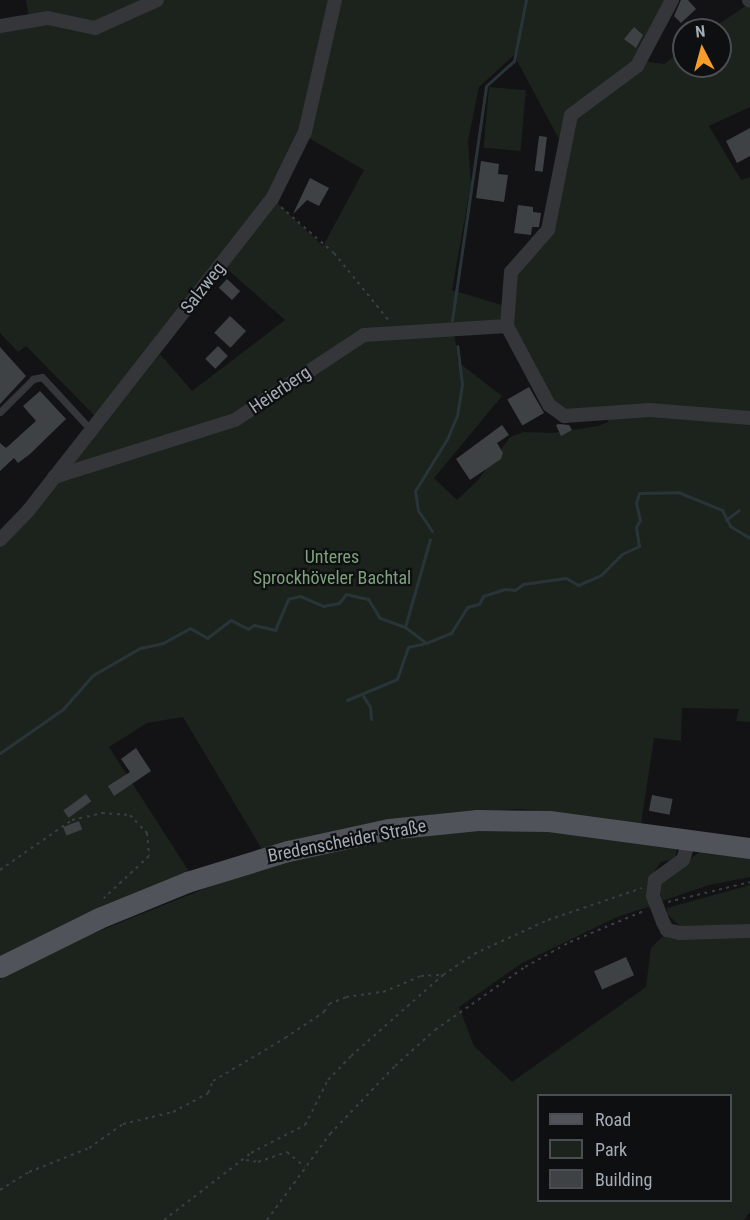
<!DOCTYPE html>
<html>
<head>
<meta charset="utf-8">
<style>
  body { margin:0 }
  #map { position:relative; width:750px; height:1220px; overflow:hidden; background:#131315; font-family:"Roboto Condensed",sans-serif }
  div>[style] { position:absolute }
  .green>* { inset:0; background:#1b231c; transform-origin:0 0 }
  .stream>* { height:3px; margin:-1.5px; padding:0 1.5px; transform-origin:1.5px; border-radius:1.5px; background:#293439 }
  .building>* { inset:0; background:#3f4245; transform-origin:0 0 }
  .path>* { height:2px; margin-top:-1px; transform-origin:0; background:repeating-linear-gradient(90deg,#3a3d41 0 3px,transparent 0 7.5px) }
  .lane>* { height:7px; margin:-3.5px; padding:0 3.5px; transform-origin:3.5px; border-radius:3.5px; background:#34363a }
  .street>* { height:14px; margin:-7px; padding:0 7px; transform-origin:7px; border-radius:7px; background:#34363a }
  .primary>* { height:21px; margin:-10.5px; padding:0 10.5px; transform-origin:10.5px; border-radius:10.5px; background:#505359 }
  .street-bridge>* { height:14px; margin:-7px; padding:0 7px; transform-origin:7px; border-radius:7px; background:#34363a }
  span { translate:-50% -50%; white-space:nowrap; text-align:center; line-height:1.15; -webkit-text-stroke:4.5px #0e0f10; paint-order:stroke }
  .street-label { font-size:18px; color:#a4acb6 }
  .park-label { font-size:18px; color:#7da27b }
  .legend { position:absolute; left:537px; top:1094px; width:195px; height:108px; box-sizing:border-box; background:#0e0f10; border:2px solid #4a4e52; margin:0; padding:8px 10px; list-style:none; font-size:18px; color:#a4acb6 }
  .legend li { display:flex; align-items:center; gap:12px; height:30px }
  .legend b { width:30px; border:2px solid #4a4e52 }
  .north { position:absolute; left:672px; top:18px; width:60px; height:60px; box-sizing:border-box; background:#0e0f10; border:2px solid #4a4e52; border-radius:50%; rotate:354deg; font-size:16px; font-weight:700; line-height:24px; text-align:center; color:#a4acb6 }
  .north::after { content:''; display:block; margin:auto; width:21px; height:27px; background:#f79b29; clip-path:polygon(50% 0,100% 100%,50% 72%,0 100%) }
</style>
</head>
<body>
<div id="map">
  <div class="green">
    <i style="clip-path:polygon(26px 0,155px 0,94px 27px,29px 19px)"></i>
    <i style="clip-path:polygon(163px 0,332px 0,292px 155px,270px 197px,96px 417px,26px 346px,18px 352px,0 333px,0 28px,48px 20px,91px 31px)"></i>
    <i style="clip-path:polygon(339px 0,671px 0,634px 70px,599px 91px,560px 141px,514px 55px,479px 87px,468px 141px,471px 184px,452px 290px,505px 306px,499px 325px,384px 331px,233px 420px,67px 471px,160px 354px,192px 391px,285px 320px,226px 268px,277px 203px,323px 246px,364px 170px,309px 138px)"></i>
    <i style="clip-path:polygon(750px 3px,750px 107px,709px 126px,741px 180px,750px 177px,750px 417px,570px 411px,561px 408px,550px 398px,508px 324px,513px 267px,544px 246px,555px 217px,571px 117px,643px 61px,664px 64px,684px 49px,684px 66px,720px 66px,720px 30px,710px 30px)"></i>
    <i style="left:489px;top:87px;width:37px;height:61px;rotate:5deg"></i>
    <i style="clip-path:polygon(454px 331px,458px 362px,502px 396px,434px 478px,457px 500px,478px 480px,510px 437px,524px 432px,553px 433px,598px 426px,608px 422px,608px 413px,750px 422px,750px 722px,736px 721px,739px 709px,682px 708px,681px 741px,654px 738px,641px 824px,521px 809px,456px 812px,403px 818px,263px 851px,183px 717px,147px 723px,109px 747px,190px 873px,84px 915px,0 957px,0 543px,63px 478px,199px 435px,364px 336px)"></i>
    <i style="clip-path:polygon(evenodd,470px 827px,532px 829px,677px 848px,675px 859px,661px 862px,652px 875px,654px 905px,617px 917px,522px 963px,459px 1007px,474px 1046px,512px 1082px,646px 987px,651px 948px,664px 935px,750px 934px,750px 1212px,744px 1220px,0 1220px,0 979px,84px 937px,256px 868px,343px 846px,470px 827px,538px 1096px,730px 1096px,730px 1200px,538px 1200px,538px 1096px)"></i>
    <i style="clip-path:polygon(701px 851px,750px 856px,750px 877px,709px 885px,662px 901px,659px 883px)"></i>
    <i style="clip-path:polygon(750px 885px,750px 927px,680px 926px,667px 914px,667px 908px)"></i>
  </div>
  <div class="stream">
    <i style="left:452px;top:320px;width:236px;rotate:-81.7deg"></i>
    <i style="left:486px;top:86px;width:38px;rotate:-42deg"></i>
    <i style="left:514px;top:61px;width:62px;rotate:-78.9deg"></i>
    <i style="left:726px;top:520px;width:16px;rotate:-38deg"></i>
    <i style="left:432px;top:531px;width:25px;rotate:-124deg"></i>
    <i style="left:418px;top:510px;width:19px;rotate:-99deg"></i>
    <i style="left:415px;top:491px;width:61px;rotate:-58.4deg"></i>
    <i style="left:447px;top:439px;width:25px;rotate:-67deg"></i>
    <i style="left:457px;top:416px;width:32px;rotate:-81deg"></i>
    <i style="left:462px;top:384px;width:38px;rotate:-97deg"></i>
    <i style="left:405px;top:627px;width:91px;rotate:-74.1deg"></i>
    <i style="left:362px;top:694px;width:15px;rotate:58deg"></i>
    <i style="left:370px;top:707px;width:12px;rotate:85deg"></i>
    <i style="left:347px;top:700px;width:54px;rotate:-22.8deg"></i>
    <i style="left:397px;top:679px;width:34px;rotate:-71deg"></i>
    <i style="left:408px;top:647px;width:17px;rotate:-13deg"></i>
    <i style="left:0;top:753px;width:77px;rotate:-34.9deg"></i>
    <i style="left:63px;top:709px;width:45px;rotate:-48.6deg"></i>
    <i style="left:93px;top:675px;width:54px;rotate:-29.9deg"></i>
    <i style="left:140px;top:648px;width:24px;rotate:-12deg"></i>
    <i style="left:163px;top:643px;width:31px;rotate:-29deg"></i>
    <i style="left:190px;top:628px;width:20px;rotate:30deg"></i>
    <i style="left:207px;top:638px;width:30px;rotate:-37deg"></i>
    <i style="left:231px;top:620px;width:19px;rotate:28deg"></i>
    <i style="left:248px;top:629px;width:7px;rotate:-34deg"></i>
    <i style="left:254px;top:625px;width:22px;rotate:13deg"></i>
    <i style="left:275px;top:630px;width:34px;rotate:-67deg"></i>
    <i style="left:288px;top:599px;width:12px;rotate:-14deg"></i>
    <i style="left:300px;top:596px;width:25px;rotate:23deg"></i>
    <i style="left:323px;top:606px;width:16px;rotate:-11deg"></i>
    <i style="left:339px;top:603px;width:11px;rotate:-52deg"></i>
    <i style="left:346px;top:594px;width:23px;rotate:13deg"></i>
    <i style="left:368px;top:599px;width:22px;rotate:58deg"></i>
    <i style="left:380px;top:618px;width:27px;rotate:20deg"></i>
    <i style="left:405px;top:627px;width:26px;rotate:37deg"></i>
    <i style="left:426px;top:643px;width:27px;rotate:-22deg"></i>
    <i style="left:451px;top:633px;width:31px;rotate:-58deg"></i>
    <i style="left:467px;top:607px;width:12px;rotate:-14deg"></i>
    <i style="left:479px;top:604px;width:9px;rotate:-63deg"></i>
    <i style="left:483px;top:596px;width:22px;rotate:-18deg"></i>
    <i style="left:504px;top:589px;width:11px;rotate:5deg"></i>
    <i style="left:515px;top:590px;width:10px;rotate:-37deg"></i>
    <i style="left:523px;top:584px;width:43px;rotate:-7.9deg"></i>
    <i style="left:566px;top:578px;width:14px;rotate:30deg"></i>
    <i style="left:578px;top:585px;width:25px;rotate:-23deg"></i>
    <i style="left:601px;top:575px;width:30px;rotate:-45deg"></i>
    <i style="left:622px;top:554px;width:19px;rotate:-25deg"></i>
    <i style="left:639px;top:546px;width:19px;rotate:-99deg"></i>
    <i style="left:636px;top:527px;width:8px;rotate:-60deg"></i>
    <i style="left:640px;top:520px;width:17px;rotate:-103deg"></i>
    <i style="left:636px;top:503px;width:10px;rotate:-73deg"></i>
    <i style="left:639px;top:493px;width:39px;rotate:-1deg"></i>
    <i style="left:678px;top:492px;width:48px;rotate:22.2deg"></i>
    <i style="left:722px;top:510px;width:18px;rotate:63deg"></i>
    <i style="left:730px;top:526px;width:23px;rotate:31deg"></i>
  </div>
  <div class="building">
    <i style="clip-path:polygon(681px 0,688px 0,696px 9px,681px 23px,674px 16px)"></i>
    <i style="clip-path:polygon(634px 27px,643px 35px,636px 48px,624px 39px)"></i>
    <i style="clip-path:polygon(750px 128px,750px 156px,737px 163px,726px 141px)"></i>
    <i style="left:539px;top:136px;width:8px;height:35px;rotate:7deg"></i>
    <i style="clip-path:polygon(481px 161px,499px 164px,498px 174px,508px 175px,504px 202px,476px 198px)"></i>
    <i style="clip-path:polygon(310px 178px,329px 188px,319px 206px,307px 200px,293px 214px)"></i>
    <i style="clip-path:polygon(518px 205px,533px 207px,533px 212px,541px 213px,539px 227px,532px 227px,531px 235px,514px 233px)"></i>
    <i style="left:227px;top:279px;width:18px;height:12px;rotate:43deg"></i>
    <i style="left:230px;top:316px;width:22px;height:23px;rotate:43deg"></i>
    <i style="left:218px;top:346px;width:14px;height:18px;rotate:45deg"></i>
    <i style="clip-path:polygon(0 347px,26px 376px,0 404px)"></i>
    <i style="left:529px;top:387px;width:30px;height:25px;rotate:60deg"></i>
    <i style="clip-path:polygon(40px 391px,66px 419px,30px 454px,18px 463px,14px 458px,0 471px,0 443px,6px 448px,36px 421px,23px 406px)"></i>
    <i style="clip-path:polygon(559px 424px,569px 425px,572px 430px,561px 436px,556px 425px)"></i>
    <i style="clip-path:polygon(502px 425px,509px 435px,497px 443px,503px 453px,501px 459px,470px 480px,456px 459px)"></i>
    <i style="clip-path:polygon(136px 748px,151px 771px,114px 796px,108px 786px,130px 772px,121px 759px)"></i>
    <i style="left:86px;top:794px;width:9px;height:28px;rotate:54deg"></i>
    <i style="left:652px;top:795px;width:21px;height:16px;rotate:11deg"></i>
    <i style="left:79px;top:821px;width:9px;height:17px;rotate:69deg"></i>
    <i style="left:626px;top:957px;width:20px;height:35px;rotate:66deg"></i>
  </div>
  <div class="path">
    <i style="left:281px;top:207px;width:70px;rotate:41deg"></i>
    <i style="left:334px;top:253px;width:89px;rotate:50.9deg"></i>
    <i style="left:0;top:870px;width:88px;rotate:-34.8deg"></i>
    <i style="left:72px;top:820px;width:31px;rotate:-13deg"></i>
    <i style="left:102px;top:813px;width:28px;rotate:4deg"></i>
    <i style="left:130px;top:815px;width:25px;rotate:47deg"></i>
    <i style="left:147px;top:833px;width:23px;rotate:85deg"></i>
    <i style="left:149px;top:856px;width:62px;rotate:137deg"></i>
    <i style="left:668px;top:902px;width:84px;rotate:-13.7deg"></i>
    <i style="left:246px;top:1160px;width:12px;rotate:9deg"></i>
    <i style="left:258px;top:1162px;width:31px;rotate:-19deg"></i>
    <i style="left:287px;top:1152px;width:23px;rotate:40deg"></i>
    <i style="left:0;top:1190px;width:34px;rotate:-32deg"></i>
    <i style="left:29px;top:1172px;width:65px;rotate:-21.8deg"></i>
    <i style="left:89px;top:1148px;width:42px;rotate:-35.2deg"></i>
    <i style="left:123px;top:1124px;width:51px;rotate:-13.5deg"></i>
    <i style="left:173px;top:1112px;width:40px;rotate:-28deg"></i>
    <i style="left:208px;top:1093px;width:13px;rotate:-67deg"></i>
    <i style="left:213px;top:1081px;width:84px;rotate:-30.8deg"></i>
    <i style="left:285px;top:1038px;width:47px;rotate:-33.7deg"></i>
    <i style="left:324px;top:1012px;width:9px;rotate:-58deg"></i>
    <i style="left:329px;top:1004px;width:18px;rotate:-22deg"></i>
    <i style="left:346px;top:997px;width:37px;rotate:-8deg"></i>
    <i style="left:383px;top:992px;width:41px;rotate:-22.8deg"></i>
    <i style="left:421px;top:976px;width:22px;rotate:-3deg"></i>
    <i style="left:164px;top:1220px;width:110px;rotate:-37.6deg"></i>
    <i style="left:251px;top:1153px;width:61px;rotate:-27.4deg"></i>
    <i style="left:305px;top:1125px;width:51px;rotate:-62.9deg"></i>
    <i style="left:328px;top:1080px;width:33px;rotate:-46deg"></i>
    <i style="left:351px;top:1056px;width:123px;rotate:-41.4deg"></i>
    <i style="left:443px;top:975px;width:37px;rotate:-34deg"></i>
    <i style="left:474px;top:954px;width:81px;rotate:-24.7deg"></i>
    <i style="left:548px;top:920px;width:99px;rotate:-18.8deg"></i>
    <i style="left:267px;top:1220px;width:107px;rotate:-53.8deg"></i>
    <i style="left:330px;top:1134px;width:94px;rotate:-46.3deg"></i>
    <i style="left:395px;top:1066px;width:54px;rotate:-42deg"></i>
    <i style="left:435px;top:1030px;width:110px;rotate:-35deg"></i>
    <i style="left:525px;top:967px;width:51px;rotate:-29.1deg"></i>
    <i style="left:570px;top:942px;width:82px;rotate:-22.8deg"></i>
  </div>
  <div class="lane">
    <i style="left:0;top:412px;width:47px;rotate:-45deg"></i>
    <i style="left:33px;top:379px;width:9px;rotate:-13deg"></i>
    <i style="left:42px;top:377px;width:72px;rotate:47.2deg"></i>
  </div>
  <div class="street">
    <i style="left:749px;top:0;width:1px;rotate:45deg"></i>
    <i style="left:0;top:26px;width:49px;rotate:-9.5deg"></i>
    <i style="left:48px;top:18px;width:48px;rotate:12deg"></i>
    <i style="left:95px;top:28px;width:68px;rotate:-24.3deg"></i>
    <i style="left:507px;top:326px;width:89px;rotate:62deg"></i>
    <i style="left:549px;top:405px;width:19px;rotate:36deg"></i>
    <i style="left:564px;top:416px;width:86px;rotate:-4deg"></i>
    <i style="left:650px;top:410px;width:100px;rotate:4.6deg"></i>
    <i style="left:54px;top:477px;width:190px;rotate:-17.5deg"></i>
    <i style="left:235px;top:420px;width:154px;rotate:-33.4deg"></i>
    <i style="left:364px;top:335px;width:143px;rotate:-3.6deg"></i>
    <i style="left:507px;top:326px;width:54px;rotate:-85.8deg"></i>
    <i style="left:511px;top:272px;width:56px;rotate:-48.6deg"></i>
    <i style="left:548px;top:230px;width:117px;rotate:-78.7deg"></i>
    <i style="left:571px;top:115px;width:82px;rotate:-36.6deg"></i>
    <i style="left:637px;top:66px;width:75px;rotate:-62.1deg"></i>
    <i style="left:0;top:540px;width:40px;rotate:-46deg"></i>
    <i style="left:28px;top:511px;width:396px;rotate:-52deg"></i>
    <i style="left:272px;top:199px;width:75px;rotate:-63.8deg"></i>
    <i style="left:305px;top:132px;width:135px;rotate:-77.2deg"></i>
    <i style="left:653px;top:896px;width:16px;rotate:-83deg"></i>
    <i style="left:655px;top:880px;width:34px;rotate:-36deg"></i>
    <i style="left:683px;top:860px;width:21px;rotate:-73deg"></i>
    <i style="left:663px;top:922px;width:9px;rotate:63deg"></i>
    <i style="left:667px;top:930px;width:13px;rotate:13deg"></i>
    <i style="left:680px;top:933px;width:70px;rotate:-1.6deg"></i>
  </div>
  <div class="primary">
    <i style="left:0;top:967px;width:110px;rotate:-26.3deg"></i>
    <i style="left:99px;top:918px;width:95px;rotate:-22.2deg"></i>
    <i style="left:187px;top:882px;width:106px;rotate:-17.1deg"></i>
    <i style="left:288px;top:851px;width:103px;rotate:-12.3deg"></i>
    <i style="left:389px;top:829px;width:89px;rotate:-5.8deg"></i>
    <i style="left:478px;top:820px;width:71px;rotate:0.8deg"></i>
    <i style="left:549px;top:821px;width:203px;rotate:7.7deg"></i>
  </div>
  <div class="street-bridge">
    <i style="left:653px;top:896px;width:28px;rotate:69deg"></i>
  </div>
  <div class="street-label">
    <span style="left:203px;top:288px;rotate:-52deg">Salzweg</span>
    <span style="left:280px;top:390px;rotate:-34deg">Heierberg</span>
    <span style="left:347px;top:841px;rotate:-11deg">Bredenscheider Straße</span>
  </div>
  <div class="park-label">
    <span style="left:332px;top:568px">Unteres<br>Sprockhöveler Bachtal</span>
  </div>
  <ul class="legend">
  <li><b style="height:8px;background:#505359"></b>Road</li>
  <li><b style="height:16px;background:#1b231c"></b>Park</li>
  <li><b style="height:16px;background:#3f4245"></b>Building</li>
  </ul>
  <div class="north">N</div>
</div>
</body>
</html>
